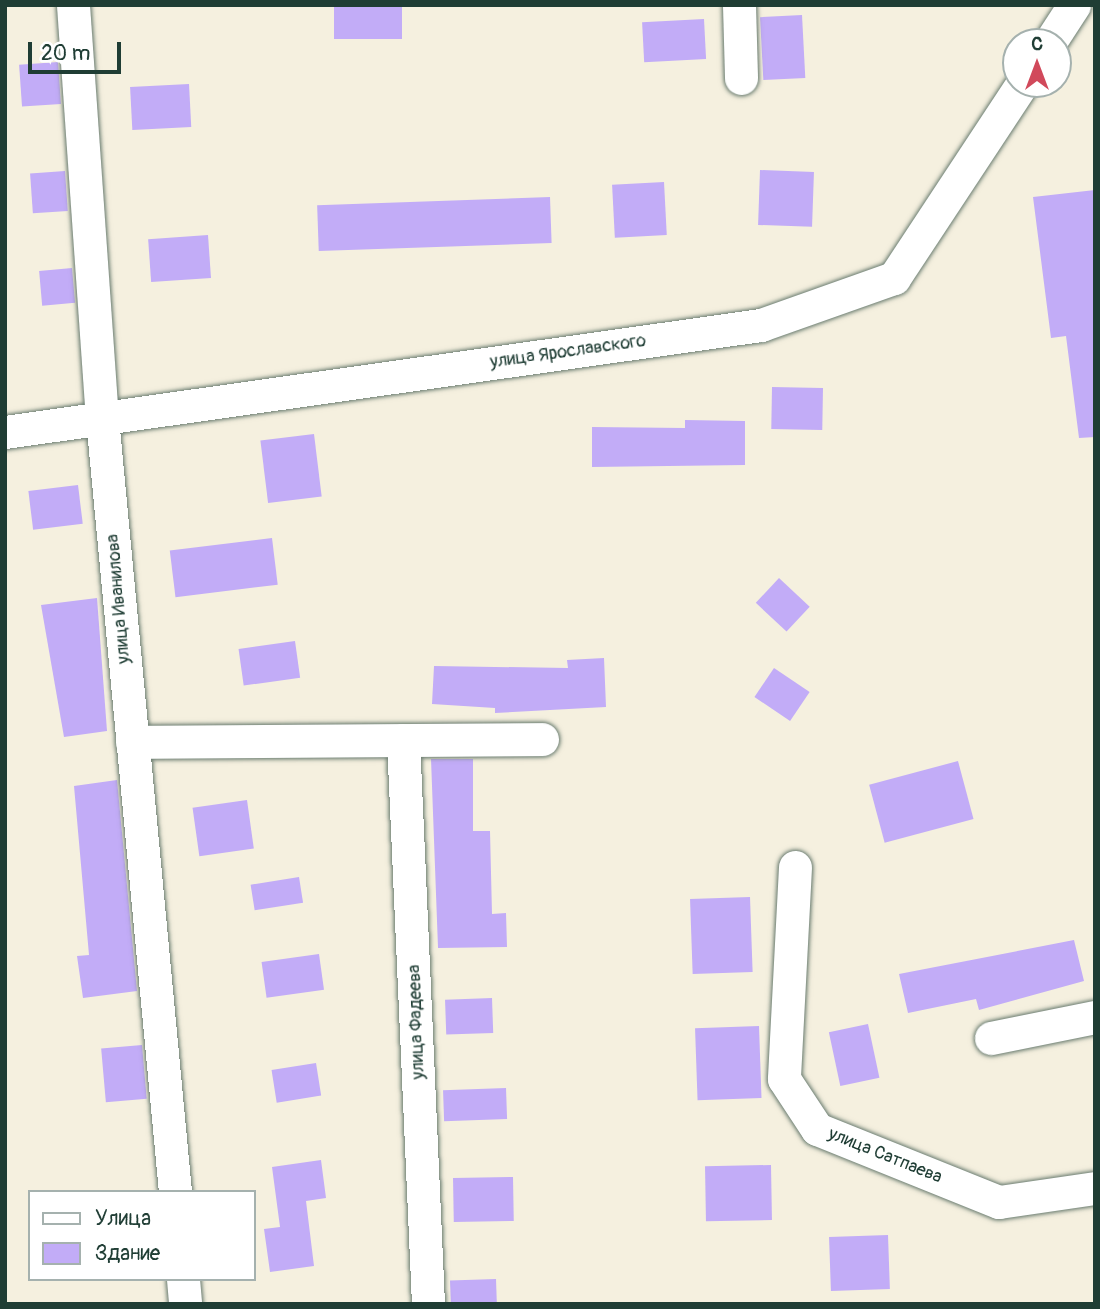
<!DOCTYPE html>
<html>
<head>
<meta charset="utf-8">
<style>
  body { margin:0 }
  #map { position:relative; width:1100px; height:1309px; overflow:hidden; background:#f5f0df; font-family:Pangolin,sans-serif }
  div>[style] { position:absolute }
  .building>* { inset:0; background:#c2acf7; transform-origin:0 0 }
  .roads { filter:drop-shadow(0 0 2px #6a7c70) drop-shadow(0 0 2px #6a7c70) }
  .minor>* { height:33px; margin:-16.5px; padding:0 16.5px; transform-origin:16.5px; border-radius:16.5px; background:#fff }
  span { translate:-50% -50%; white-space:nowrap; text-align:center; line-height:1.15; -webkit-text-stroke:5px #fff; paint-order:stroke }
  .street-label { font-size:18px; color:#1f3d34 }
  .frame { position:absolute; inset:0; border:7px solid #1f3d34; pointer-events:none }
  .legend { position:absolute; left:28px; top:1190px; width:228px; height:91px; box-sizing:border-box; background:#fff; border:2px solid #a5b1ae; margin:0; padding:9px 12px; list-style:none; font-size:21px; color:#1f3d34 }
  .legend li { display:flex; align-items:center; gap:14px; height:35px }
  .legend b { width:35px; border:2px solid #a5b1ae }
  .north { position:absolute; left:1002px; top:28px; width:70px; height:70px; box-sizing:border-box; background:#fff; border:2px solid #a5b1ae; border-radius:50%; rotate:0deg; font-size:19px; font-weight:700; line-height:28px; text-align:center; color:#1f3d34 }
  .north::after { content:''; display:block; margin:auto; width:24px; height:32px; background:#d1495b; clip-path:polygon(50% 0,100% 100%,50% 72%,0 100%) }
  .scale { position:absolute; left:28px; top:42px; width:93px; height:32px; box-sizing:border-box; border:4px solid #1f3d34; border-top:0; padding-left:9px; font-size:21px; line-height:24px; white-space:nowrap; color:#1f3d34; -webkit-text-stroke:5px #fff; paint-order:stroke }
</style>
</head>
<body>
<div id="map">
  <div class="building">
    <i style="left:334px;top:5px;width:68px;height:34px"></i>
    <i style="left:802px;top:15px;width:63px;height:42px;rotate:87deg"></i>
    <i style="left:704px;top:19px;width:40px;height:62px;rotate:87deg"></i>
    <i style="left:58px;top:62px;width:42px;height:39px;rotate:86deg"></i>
    <i style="left:189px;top:84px;width:43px;height:59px;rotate:87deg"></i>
    <i style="left:760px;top:170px;width:54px;height:55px;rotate:2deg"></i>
    <i style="left:65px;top:171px;width:40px;height:35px;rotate:86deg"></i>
    <i style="left:664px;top:182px;width:53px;height:52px;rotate:87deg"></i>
    <i style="clip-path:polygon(1095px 190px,1095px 437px,1079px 438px,1066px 336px,1051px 338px,1033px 197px)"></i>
    <i style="left:550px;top:197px;width:46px;height:233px;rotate:88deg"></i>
    <i style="left:208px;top:235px;width:43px;height:60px;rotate:86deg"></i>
    <i style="left:72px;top:268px;width:35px;height:33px;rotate:85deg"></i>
    <i style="left:772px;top:387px;width:51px;height:42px;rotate:1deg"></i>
    <i style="clip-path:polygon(685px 420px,745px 421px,745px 465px,592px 467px,592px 427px,685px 428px)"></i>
    <i style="left:314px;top:434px;width:63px;height:54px;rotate:83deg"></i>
    <i style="left:78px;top:485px;width:39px;height:50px;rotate:83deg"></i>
    <i style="left:272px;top:538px;width:47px;height:103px;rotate:83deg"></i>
    <i style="left:779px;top:578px;width:42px;height:34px;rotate:43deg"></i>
    <i style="clip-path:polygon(97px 598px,107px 731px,64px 737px,41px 605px)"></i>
    <i style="left:295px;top:641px;width:37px;height:57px;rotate:82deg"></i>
    <i style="clip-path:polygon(604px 658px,606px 707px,495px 713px,495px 708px,432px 704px,434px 666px,568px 668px,567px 660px)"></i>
    <i style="left:774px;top:668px;width:43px;height:35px;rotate:34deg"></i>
    <i style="clip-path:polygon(431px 759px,473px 759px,473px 831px,490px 831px,492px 914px,506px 913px,507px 947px,438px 948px)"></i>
    <i style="left:958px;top:761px;width:60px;height:92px;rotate:75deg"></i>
    <i style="clip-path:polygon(117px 780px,137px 991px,83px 998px,77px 956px,89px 955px,74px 786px)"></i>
    <i style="left:247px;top:800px;width:49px;height:55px;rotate:82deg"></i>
    <i style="left:299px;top:877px;width:26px;height:49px;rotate:81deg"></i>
    <i style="left:750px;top:897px;width:75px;height:60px;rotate:88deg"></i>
    <i style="clip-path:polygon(1074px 940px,1084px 981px,979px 1010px,976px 999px,908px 1013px,899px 974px)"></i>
    <i style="left:319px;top:954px;width:36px;height:58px;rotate:82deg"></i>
    <i style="left:492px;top:998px;width:35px;height:47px;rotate:88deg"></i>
    <i style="left:868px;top:1024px;width:55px;height:40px;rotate:78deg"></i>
    <i style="left:759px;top:1026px;width:72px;height:64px;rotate:88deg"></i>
    <i style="left:142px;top:1045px;width:54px;height:41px;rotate:85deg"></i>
    <i style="left:316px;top:1063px;width:33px;height:45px;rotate:81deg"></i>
    <i style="left:506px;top:1088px;width:31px;height:63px;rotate:88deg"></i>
    <i style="clip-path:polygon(321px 1160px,326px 1198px,306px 1201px,314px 1266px,270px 1272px,264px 1229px,280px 1227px,272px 1167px)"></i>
    <i style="left:771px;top:1165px;width:55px;height:66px;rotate:89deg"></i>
    <i style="left:513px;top:1177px;width:44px;height:60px;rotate:89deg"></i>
    <i style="left:888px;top:1235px;width:54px;height:59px;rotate:88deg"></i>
    <i style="left:496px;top:1279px;width:25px;height:46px;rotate:88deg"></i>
  </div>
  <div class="roads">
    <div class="minor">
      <i style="left:73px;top:5px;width:414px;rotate:86deg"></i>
      <i style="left:102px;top:418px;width:777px;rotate:84.61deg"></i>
      <i style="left:739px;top:5px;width:73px;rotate:88.4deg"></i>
      <i style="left:1050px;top:42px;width:44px;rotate:-57deg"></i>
      <i style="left:5px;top:432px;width:764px;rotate:-8.06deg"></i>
      <i style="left:761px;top:325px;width:141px;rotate:-19.5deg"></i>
      <i style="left:894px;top:278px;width:232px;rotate:-56.6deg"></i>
      <i style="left:403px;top:740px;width:565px;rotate:87.46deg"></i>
      <i style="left:132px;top:742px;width:410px;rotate:-0.4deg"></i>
      <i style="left:795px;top:867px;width:212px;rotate:93deg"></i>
      <i style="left:784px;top:1079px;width:60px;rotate:56.6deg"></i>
      <i style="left:817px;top:1129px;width:196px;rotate:21.9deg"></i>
      <i style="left:999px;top:1202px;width:97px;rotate:-8.3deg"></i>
      <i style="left:991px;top:1038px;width:106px;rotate:-11.4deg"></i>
      <i style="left:183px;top:1279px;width:25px;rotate:85deg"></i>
    </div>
  </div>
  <div class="street-label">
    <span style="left:568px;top:352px;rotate:-8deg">улица Ярославского</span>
    <span style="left:119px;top:599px;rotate:-95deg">улица Иванилова</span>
    <span style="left:417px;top:1022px;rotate:-92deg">улица Фадеева</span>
    <span style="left:885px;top:1156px;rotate:22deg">улица Сатпаева</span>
  </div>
  <div class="frame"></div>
  <ul class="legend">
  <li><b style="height:9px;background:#fff"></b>Улица</li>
  <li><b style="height:19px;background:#c2acf7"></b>Здание</li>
  </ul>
  <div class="north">С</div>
  <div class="scale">20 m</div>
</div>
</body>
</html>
